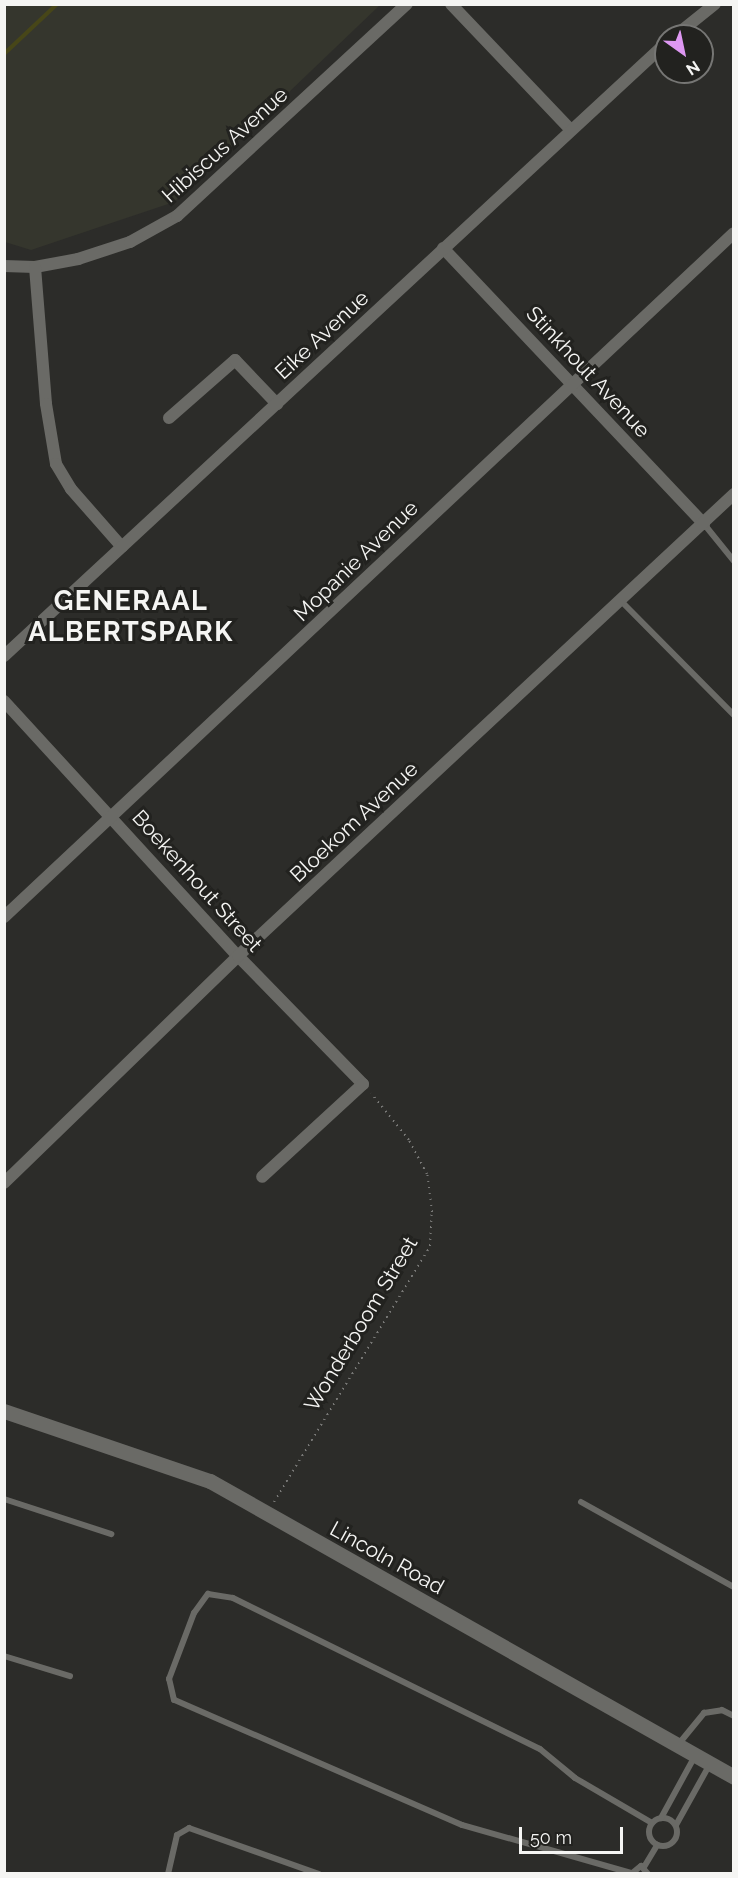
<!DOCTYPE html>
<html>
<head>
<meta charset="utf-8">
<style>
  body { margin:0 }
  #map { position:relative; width:738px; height:1878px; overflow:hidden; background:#2c2c29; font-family:Raleway,sans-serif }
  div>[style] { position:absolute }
  .built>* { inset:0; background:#35362d }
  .stream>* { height:4px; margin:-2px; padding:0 2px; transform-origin:2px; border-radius:2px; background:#474618 }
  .path>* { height:2px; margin-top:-1px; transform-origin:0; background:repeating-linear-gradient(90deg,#797977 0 1.5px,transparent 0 6px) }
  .service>* { height:6px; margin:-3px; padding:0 3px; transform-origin:3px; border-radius:3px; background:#6a6a66 }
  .service>.ring { margin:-3px; padding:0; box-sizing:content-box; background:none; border:6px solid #6a6a66; border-radius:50% }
  .minor>* { height:12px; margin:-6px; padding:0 6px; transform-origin:6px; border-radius:6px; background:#6a6a66 }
  .tertiary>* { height:15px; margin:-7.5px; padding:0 7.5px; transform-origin:7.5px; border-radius:7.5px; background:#6a6a66 }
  span { translate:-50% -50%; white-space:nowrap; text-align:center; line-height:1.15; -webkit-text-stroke:6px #22221f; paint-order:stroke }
  .street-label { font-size:21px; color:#f5f5f3 }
  .district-label { font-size:27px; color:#f5f5f3; font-weight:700; letter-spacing:1.5px }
  .frame { position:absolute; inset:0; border:6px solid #f5f5f3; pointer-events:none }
  .north { position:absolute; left:654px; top:24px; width:60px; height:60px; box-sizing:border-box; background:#22221f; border:2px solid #767674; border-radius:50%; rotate:147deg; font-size:16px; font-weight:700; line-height:24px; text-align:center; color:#f5f5f3 }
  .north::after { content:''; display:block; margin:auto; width:21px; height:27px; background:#de98f2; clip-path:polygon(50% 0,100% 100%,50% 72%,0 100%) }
  .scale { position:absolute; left:519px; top:1827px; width:104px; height:27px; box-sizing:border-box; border:3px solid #f5f5f3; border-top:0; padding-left:8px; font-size:18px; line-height:21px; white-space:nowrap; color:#f5f5f3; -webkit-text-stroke:4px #22221f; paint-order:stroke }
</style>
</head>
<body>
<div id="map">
  <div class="built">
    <i style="clip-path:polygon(4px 5px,5px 4px,380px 5px,174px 202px,31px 250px,5px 242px)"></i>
  </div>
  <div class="stream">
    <i style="left:4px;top:54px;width:73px;rotate:-43.3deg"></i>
  </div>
  <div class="path">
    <i style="left:274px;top:1502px;width:300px;rotate:-58.6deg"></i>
    <i style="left:430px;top:1246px;width:34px;rotate:-87deg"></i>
    <i style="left:432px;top:1212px;width:38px;rotate:-97deg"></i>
    <i style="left:427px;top:1174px;width:38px;rotate:-118deg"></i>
    <i style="left:409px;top:1140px;width:60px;rotate:-129deg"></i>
  </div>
  <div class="service">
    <i style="left:704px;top:524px;width:48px;rotate:51deg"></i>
    <i style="left:621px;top:601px;width:161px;rotate:45.3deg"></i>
    <i style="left:4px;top:1499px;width:113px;rotate:18.1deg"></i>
    <i style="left:581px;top:1502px;width:175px;rotate:29.1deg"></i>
    <i style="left:4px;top:1656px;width:69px;rotate:16.9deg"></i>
    <i style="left:677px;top:1746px;width:43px;rotate:-50.7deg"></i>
    <i style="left:704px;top:1713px;width:18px;rotate:-9deg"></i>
    <i style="left:722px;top:1710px;width:13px;rotate:27deg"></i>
    <i class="ring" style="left:649px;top:1818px;width:22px;height:22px"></i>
    <i style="left:661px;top:1818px;width:71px;rotate:-61.3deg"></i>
    <i style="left:676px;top:1825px;width:70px;rotate:-60.9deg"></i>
    <i style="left:644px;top:1867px;width:26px;rotate:-59deg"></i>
    <i style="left:631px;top:1873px;width:176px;rotate:-164.1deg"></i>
    <i style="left:462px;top:1825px;width:314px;rotate:-156.5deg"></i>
    <i style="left:174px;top:1700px;width:22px;rotate:-103deg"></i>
    <i style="left:169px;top:1679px;width:71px;rotate:-69.3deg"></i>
    <i style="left:194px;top:1613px;width:24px;rotate:-54deg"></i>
    <i style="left:208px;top:1594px;width:25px;rotate:9deg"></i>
    <i style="left:233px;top:1598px;width:342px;rotate:26.2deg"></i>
    <i style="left:540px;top:1749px;width:45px;rotate:39.6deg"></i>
    <i style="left:575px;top:1778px;width:89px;rotate:30.3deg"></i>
    <i style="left:168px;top:1874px;width:40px;rotate:-77deg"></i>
    <i style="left:177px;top:1835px;width:14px;rotate:-30deg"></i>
    <i style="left:189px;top:1828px;width:138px;rotate:19.5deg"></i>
    <i style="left:631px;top:1874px;width:13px;rotate:-39deg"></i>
    <i style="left:641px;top:1866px;width:11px;rotate:49deg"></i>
  </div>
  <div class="minor">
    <i style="left:451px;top:4px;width:173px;rotate:46.4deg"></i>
    <i style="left:675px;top:36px;width:51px;rotate:-38.7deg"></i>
    <i style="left:443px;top:248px;width:380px;rotate:46.6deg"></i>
    <i style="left:4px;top:266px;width:31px;rotate:2deg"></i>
    <i style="left:35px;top:267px;width:44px;rotate:-10.5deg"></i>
    <i style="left:78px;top:259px;width:55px;rotate:-18.1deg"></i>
    <i style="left:130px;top:242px;width:54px;rotate:-29deg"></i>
    <i style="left:177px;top:216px;width:313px;rotate:-42.7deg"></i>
    <i style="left:35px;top:267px;width:137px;rotate:85.4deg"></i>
    <i style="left:46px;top:404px;width:61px;rotate:80.5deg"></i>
    <i style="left:56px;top:464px;width:29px;rotate:59deg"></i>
    <i style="left:71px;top:489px;width:77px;rotate:48.7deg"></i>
    <i style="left:169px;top:418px;width:88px;rotate:-41.3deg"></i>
    <i style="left:235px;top:360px;width:61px;rotate:46.3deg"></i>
    <i style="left:4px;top:656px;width:902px;rotate:-42.8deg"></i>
    <i style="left:4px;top:701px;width:346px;rotate:47.5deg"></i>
    <i style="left:238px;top:956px;width:179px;rotate:45.7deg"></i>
    <i style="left:363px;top:1084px;width:137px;rotate:137.4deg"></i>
    <i style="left:4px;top:917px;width:1000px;rotate:-43.14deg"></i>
    <i style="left:4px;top:1183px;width:326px;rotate:-44.1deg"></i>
    <i style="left:238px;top:956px;width:678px;rotate:-42.97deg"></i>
  </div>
  <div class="tertiary">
    <i style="left:4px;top:1411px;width:218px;rotate:18.8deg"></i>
    <i style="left:210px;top:1481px;width:602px;rotate:29.46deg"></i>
  </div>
  <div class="street-label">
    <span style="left:225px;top:145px;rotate:-42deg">Hibiscus Avenue</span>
    <span style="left:322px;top:335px;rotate:-43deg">Eike Avenue</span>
    <span style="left:588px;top:372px;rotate:47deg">Stinkhout Avenue</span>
    <span style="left:356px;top:561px;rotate:-44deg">Mopanie Avenue</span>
    <span style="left:354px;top:822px;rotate:-43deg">Bloekom Avenue</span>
    <span style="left:197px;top:881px;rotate:48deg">Boekenhout Street</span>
    <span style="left:361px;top:1324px;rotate:-59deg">Wonderboom Street</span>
    <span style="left:387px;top:1558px;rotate:29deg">Lincoln Road</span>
  </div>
  <div class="district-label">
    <span style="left:131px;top:616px">GENERAAL<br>ALBERTSPARK</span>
  </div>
  <div class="frame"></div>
  <div class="north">N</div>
  <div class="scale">50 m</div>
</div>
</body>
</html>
